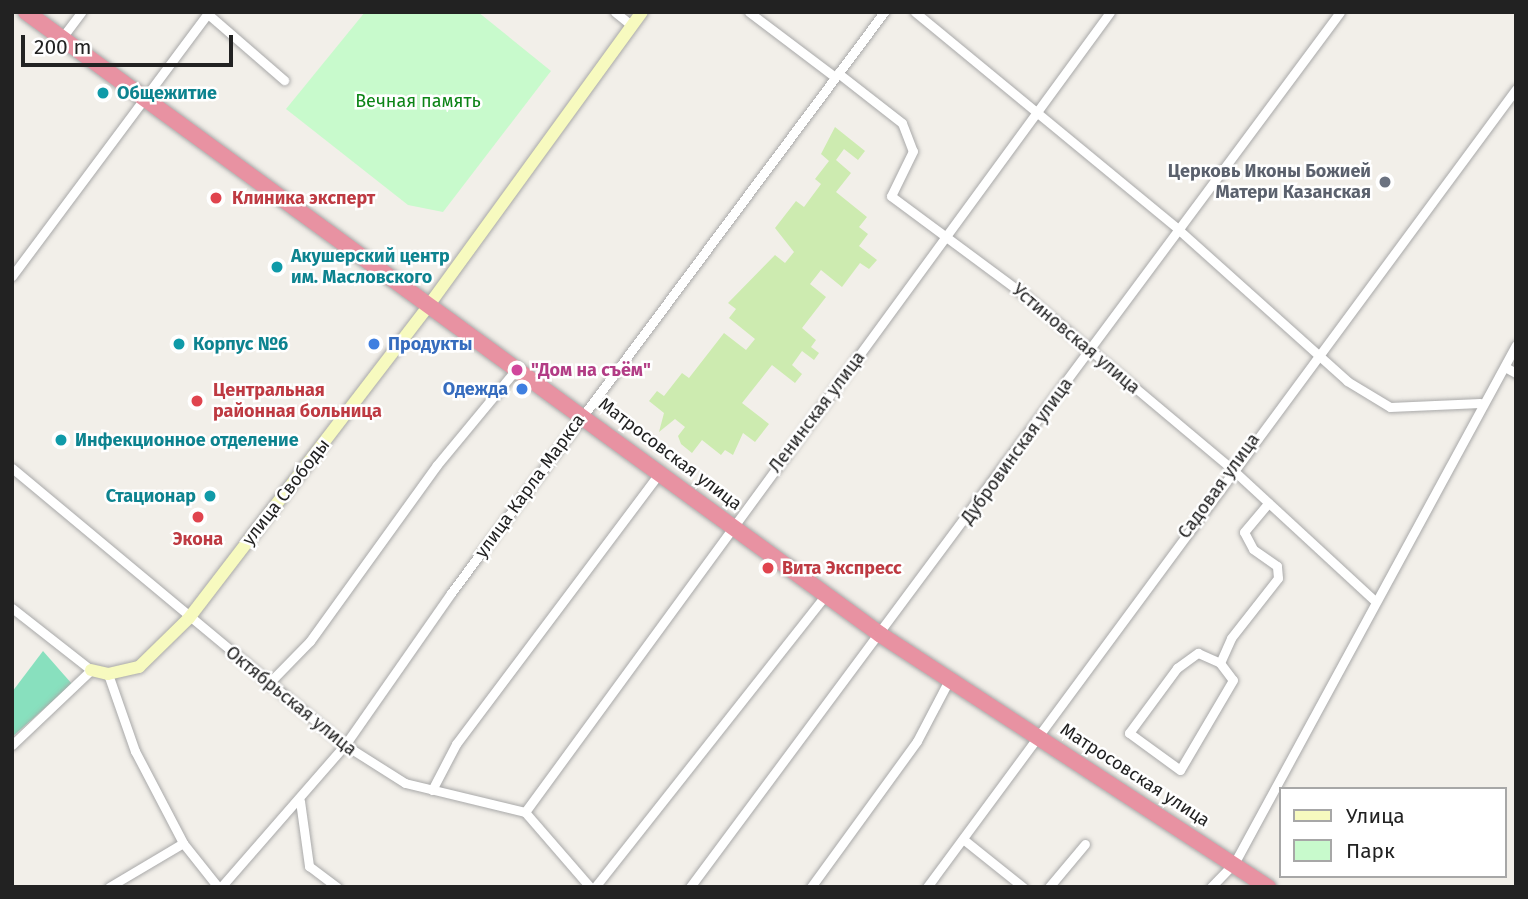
<!DOCTYPE html>
<html>
<head>
<meta charset="utf-8">
<style>
  body { margin:0 }
  #map { position:relative; width:1528px; height:899px; overflow:hidden; background:#f2efe9; font-family:"Fira Sans",sans-serif }
  div>[style] { position:absolute }
  .grass>* { inset:0; background:#cdebb0 }
  .park>* { inset:0; background:#c8facc }
  .pitch>* { inset:0; background:#88e0be }
  .roads { filter:drop-shadow(0 0 2px #a9a9a9) drop-shadow(0 0 2px #a9a9a9) }
  .street>* { height:9px; margin:-4.5px; padding:0 4.5px; transform-origin:4.5px; border-radius:4.5px; background:#fff }
  .secondary>* { height:12px; margin:-6px; padding:0 6px; transform-origin:6px; border-radius:6px; background:#f7fabf }
  .highway>* { height:16px; margin:-8px; padding:0 8px; transform-origin:8px; border-radius:8px; background:#e892a2 }
  .dots>* { width:19px; height:19px; translate:-50% -50%; box-sizing:border-box; border:4px solid #fff; border-radius:50% }
  span { translate:-50% -50%; white-space:nowrap; text-align:center; line-height:1.15; -webkit-text-stroke:5px #fff; paint-order:stroke }
  .culture-label { font-size:18px; color:#0d838f; font-weight:700 }
  .left { translate:0 -50%; text-align:left }
  .right { translate:-100% -50%; text-align:right }
  .park-label { font-size:18px; color:#0c8416 }
  .worship-label { font-size:18px; color:#5b616d; font-weight:700 }
  .health-label { font-size:18px; color:#be3a42; font-weight:700 }
  .street-label { font-size:18px; color:#222 }
  .shop-label { font-size:18px; color:#366cbe; font-weight:700 }
  .hotel-label { font-size:18px; color:#b23c85; font-weight:700 }
  .frame { position:absolute; inset:0; border:14px solid #222; pointer-events:none }
  .legend { position:absolute; left:1279px; top:787px; width:228px; height:91px; box-sizing:border-box; background:#fff; border:2px solid #a7a7a7; margin:0; padding:9px 12px; list-style:none; font-size:21px; color:#222 }
  .legend li { display:flex; align-items:center; gap:14px; height:35px }
  .legend b { width:35px; border:2px solid #a7a7a7 }
  .scale { position:absolute; left:21px; top:35px; width:212px; height:32px; box-sizing:border-box; border:4px solid #222; border-top:0; padding-left:9px; font-size:21px; line-height:24px; white-space:nowrap; color:#222; -webkit-text-stroke:5px #fff; paint-order:stroke }
</style>
</head>
<body>
<div id="map">
  <div class="grass">
    <i style="clip-path:polygon(835px 127px,865px 151px,858px 160px,844px 149px,836px 160px,851px 173px,836px 192px,867px 217px,859px 227px,868px 234px,859px 246px,877px 260px,869px 269px,860px 263px,842px 287px,821px 270px,810px 284px,826px 297px,802px 328px,816px 340px,811px 347px,819px 353px,814px 360px,802px 351px,792px 365px,802px 374px,795px 383px,772px 365px,742px 403px,769px 424px,755px 442px,743px 433px,733px 455px,725px 450px,721px 455px,702px 440px,692px 453px,681px 444px,678px 436px,685px 427px,675px 419px,659px 432px,664px 413px,649px 401px,657px 391px,664px 396px,682px 373px,689px 378px,724px 333px,746px 350px,755px 339px,729px 318px,736px 309px,728px 303px,775px 255px,785px 263px,794px 252px,775px 228px,796px 201px,804px 207px,821px 184px,815px 179px,829px 161px,821px 154px)"></i>
  </div>
  <div class="park">
    <i style="clip-path:polygon(365px 12px,478px 12px,551px 71px,443px 212px,408px 205px,286px 109px)"></i>
  </div>
  <div class="pitch">
    <i style="clip-path:polygon(43px 651px,72px 684px,12px 737px,12px 692px)"></i>
  </div>
  <div class="roads">
    <div class="street">
      <i style="left:615px;top:12px;width:22px;rotate:39deg"></i>
      <i style="left:749px;top:12px;width:108px;rotate:37.1deg"></i>
      <i style="left:915px;top:12px;width:342px;rotate:39.5deg"></i>
      <i style="left:1179px;top:230px;width:226px;rotate:41.9deg"></i>
      <i style="left:1347px;top:381px;width:50px;rotate:31.2deg"></i>
      <i style="left:1390px;top:407px;width:90px;rotate:-2.5deg"></i>
      <i style="left:208px;top:14px;width:101px;rotate:41deg"></i>
      <i style="left:61px;top:39px;width:34px;rotate:-53deg"></i>
      <i style="left:838px;top:73px;width:81px;rotate:38deg"></i>
      <i style="left:902px;top:123px;width:30px;rotate:69deg"></i>
      <i style="left:913px;top:151px;width:50px;rotate:116.1deg"></i>
      <i style="left:891px;top:196px;width:169px;rotate:36.6deg"></i>
      <i style="left:1027px;top:297px;width:268px;rotate:40deg"></i>
      <i style="left:1232px;top:469px;width:193px;rotate:42.7deg"></i>
      <i style="left:12px;top:276px;width:329px;rotate:-53.3deg"></i>
      <i style="left:1505px;top:367px;width:13px;rotate:29deg"></i>
      <i style="left:12px;top:468px;width:433px;rotate:39.8deg"></i>
      <i style="left:345px;top:745px;width:71px;rotate:32.3deg"></i>
      <i style="left:405px;top:783px;width:123px;rotate:13.6deg"></i>
      <i style="left:525px;top:812px;width:99px;rotate:49.1deg"></i>
      <i style="left:12px;top:608px;width:100px;rotate:38.1deg"></i>
      <i style="left:91px;top:670px;width:109px;rotate:136.5deg"></i>
      <i style="left:1198px;top:653px;width:24px;rotate:24deg"></i>
      <i style="left:1220px;top:663px;width:21px;rotate:53deg"></i>
      <i style="left:1233px;top:680px;width:104px;rotate:120.5deg"></i>
      <i style="left:1180px;top:770px;width:63px;rotate:-144deg"></i>
      <i style="left:1129px;top:733px;width:81px;rotate:-53.6deg"></i>
      <i style="left:1177px;top:668px;width:26px;rotate:-36deg"></i>
      <i style="left:1220px;top:663px;width:27px;rotate:-66deg"></i>
      <i style="left:1231px;top:638px;width:76px;rotate:-51.9deg"></i>
      <i style="left:1278px;top:578px;width:12px;rotate:-95deg"></i>
      <i style="left:1277px;top:566px;width:29px;rotate:-145deg"></i>
      <i style="left:1253px;top:549px;width:19px;rotate:-118deg"></i>
      <i style="left:1244px;top:532px;width:38px;rotate:-50deg"></i>
      <i style="left:108px;top:674px;width:82px;rotate:70.7deg"></i>
      <i style="left:135px;top:751px;width:104px;rotate:62.4deg"></i>
      <i style="left:183px;top:843px;width:56px;rotate:51.5deg"></i>
      <i style="left:268px;top:684px;width:60px;rotate:-45.7deg"></i>
      <i style="left:310px;top:641px;width:217px;rotate:-54.2deg"></i>
      <i style="left:437px;top:465px;width:127px;rotate:-50.4deg"></i>
      <i style="left:432px;top:790px;width:52px;rotate:-62.4deg"></i>
      <i style="left:456px;top:744px;width:341px;rotate:-53.1deg"></i>
      <i style="left:300px;top:801px;width:66px;rotate:82.1deg"></i>
      <i style="left:309px;top:866px;width:35px;rotate:37deg"></i>
      <i style="left:525px;top:812px;width:991px;rotate:-53.82deg"></i>
      <i style="left:963px;top:839px;width:77px;rotate:38.7deg"></i>
      <i style="left:109px;top:887px;width:86px;rotate:-30.7deg"></i>
      <i style="left:221px;top:887px;width:189px;rotate:-48.9deg"></i>
      <i style="left:345px;top:745px;width:185px;rotate:-55.1deg"></i>
      <i style="left:451px;top:593px;width:725px;rotate:-53.3deg"></i>
      <i style="left:595px;top:887px;width:372px;rotate:-51.7deg"></i>
      <i style="left:690px;top:887px;width:1090px;rotate:-53.39deg"></i>
      <i style="left:811px;top:887px;width:180px;rotate:-54deg"></i>
      <i style="left:917px;top:741px;width:69px;rotate:-62.3deg"></i>
      <i style="left:927px;top:887px;width:992px;rotate:-53.57deg"></i>
      <i style="left:1049px;top:887px;width:56px;rotate:-50.1deg"></i>
      <i style="left:1211px;top:887px;width:35px;rotate:-46deg"></i>
      <i style="left:1235px;top:862px;width:588px;rotate:-61.48deg"></i>
    </div>
    <div class="secondary">
      <i style="left:91px;top:670px;width:17px;rotate:13deg"></i>
      <i style="left:108px;top:674px;width:32px;rotate:-13deg"></i>
      <i style="left:139px;top:667px;width:70px;rotate:-44.4deg"></i>
      <i style="left:189px;top:618px;width:394px;rotate:-52.5deg"></i>
      <i style="left:429px;top:305px;width:362px;rotate:-54deg"></i>
    </div>
    <div class="highway">
      <i style="left:26px;top:12px;width:1058px;rotate:36.08deg"></i>
      <i style="left:881px;top:635px;width:462px;rotate:33.1deg"></i>
    </div>
  </div>
  <div class="dots">
    <i style="left:103px;top:93px;background:#0f9aa8"></i>
    <i style="left:1385px;top:182px;background:#6b7280"></i>
    <i style="left:216px;top:198px;background:#e0444e"></i>
    <i style="left:277px;top:267px;background:#0f9aa8"></i>
    <i style="left:179px;top:344px;background:#0f9aa8"></i>
    <i style="left:374px;top:344px;background:#3f7fe0"></i>
    <i style="left:517px;top:370px;background:#d1479c"></i>
    <i style="left:522px;top:389px;background:#3f7fe0"></i>
    <i style="left:197px;top:401px;background:#e0444e"></i>
    <i style="left:61px;top:440px;background:#0f9aa8"></i>
    <i style="left:210px;top:496px;background:#0f9aa8"></i>
    <i style="left:198px;top:517px;background:#e0444e"></i>
    <i style="left:768px;top:568px;background:#e0444e"></i>
  </div>
  <div class="culture-label">
    <span class="left" style="left:117px;top:93px">Общежитие</span>
    <span class="left" style="left:291px;top:267px">Акушерский центр<br>им. Масловского</span>
    <span class="left" style="left:193px;top:344px">Корпус №6</span>
    <span class="left" style="left:75px;top:440px">Инфекционное отделение</span>
    <span class="right" style="left:196px;top:496px">Стационар</span>
  </div>
  <div class="park-label">
    <span style="left:418px;top:101px">Вечная память</span>
  </div>
  <div class="worship-label">
    <span class="right" style="left:1371px;top:182px">Церковь Иконы Божией<br>Матери Казанская</span>
  </div>
  <div class="health-label">
    <span class="left" style="left:232px;top:198px">Клиника эксперт</span>
    <span class="left" style="left:213px;top:401px">Центральная<br>районная больница</span>
    <span style="left:198px;top:539px">Экона</span>
    <span class="left" style="left:782px;top:568px">Вита Экспресс</span>
  </div>
  <div class="street-label">
    <span style="left:1076px;top:339px;rotate:40deg">Устиновская улица</span>
    <span style="left:817px;top:412px;rotate:-53deg">Ленинская улица</span>
    <span style="left:1017px;top:451px;rotate:-54deg">Дубровинская улица</span>
    <span style="left:670px;top:454px;rotate:37deg">Матросовская улица</span>
    <span style="left:530px;top:486px;rotate:-54deg">улица Карла Маркса</span>
    <span style="left:1219px;top:486px;rotate:-54deg">Садовая улица</span>
    <span style="left:286px;top:492px;rotate:-52deg">улица Свободы</span>
    <span style="left:291px;top:701px;rotate:39deg">Октябрьская улица</span>
    <span style="left:1135px;top:775px;rotate:33deg">Матросовская улица</span>
  </div>
  <div class="shop-label">
    <span class="left" style="left:388px;top:344px">Продукты</span>
    <span class="right" style="left:508px;top:389px">Одежда</span>
  </div>
  <div class="hotel-label">
    <span class="left" style="left:531px;top:370px">"Дом на съём"</span>
  </div>
  <div class="frame"></div>
  <ul class="legend">
  <li><b style="height:9px;background:#f7fabf"></b>Улица</li>
  <li><b style="height:19px;background:#c8facc"></b>Парк</li>
  </ul>
  <div class="scale">200 m</div>
</div>
</body>
</html>
